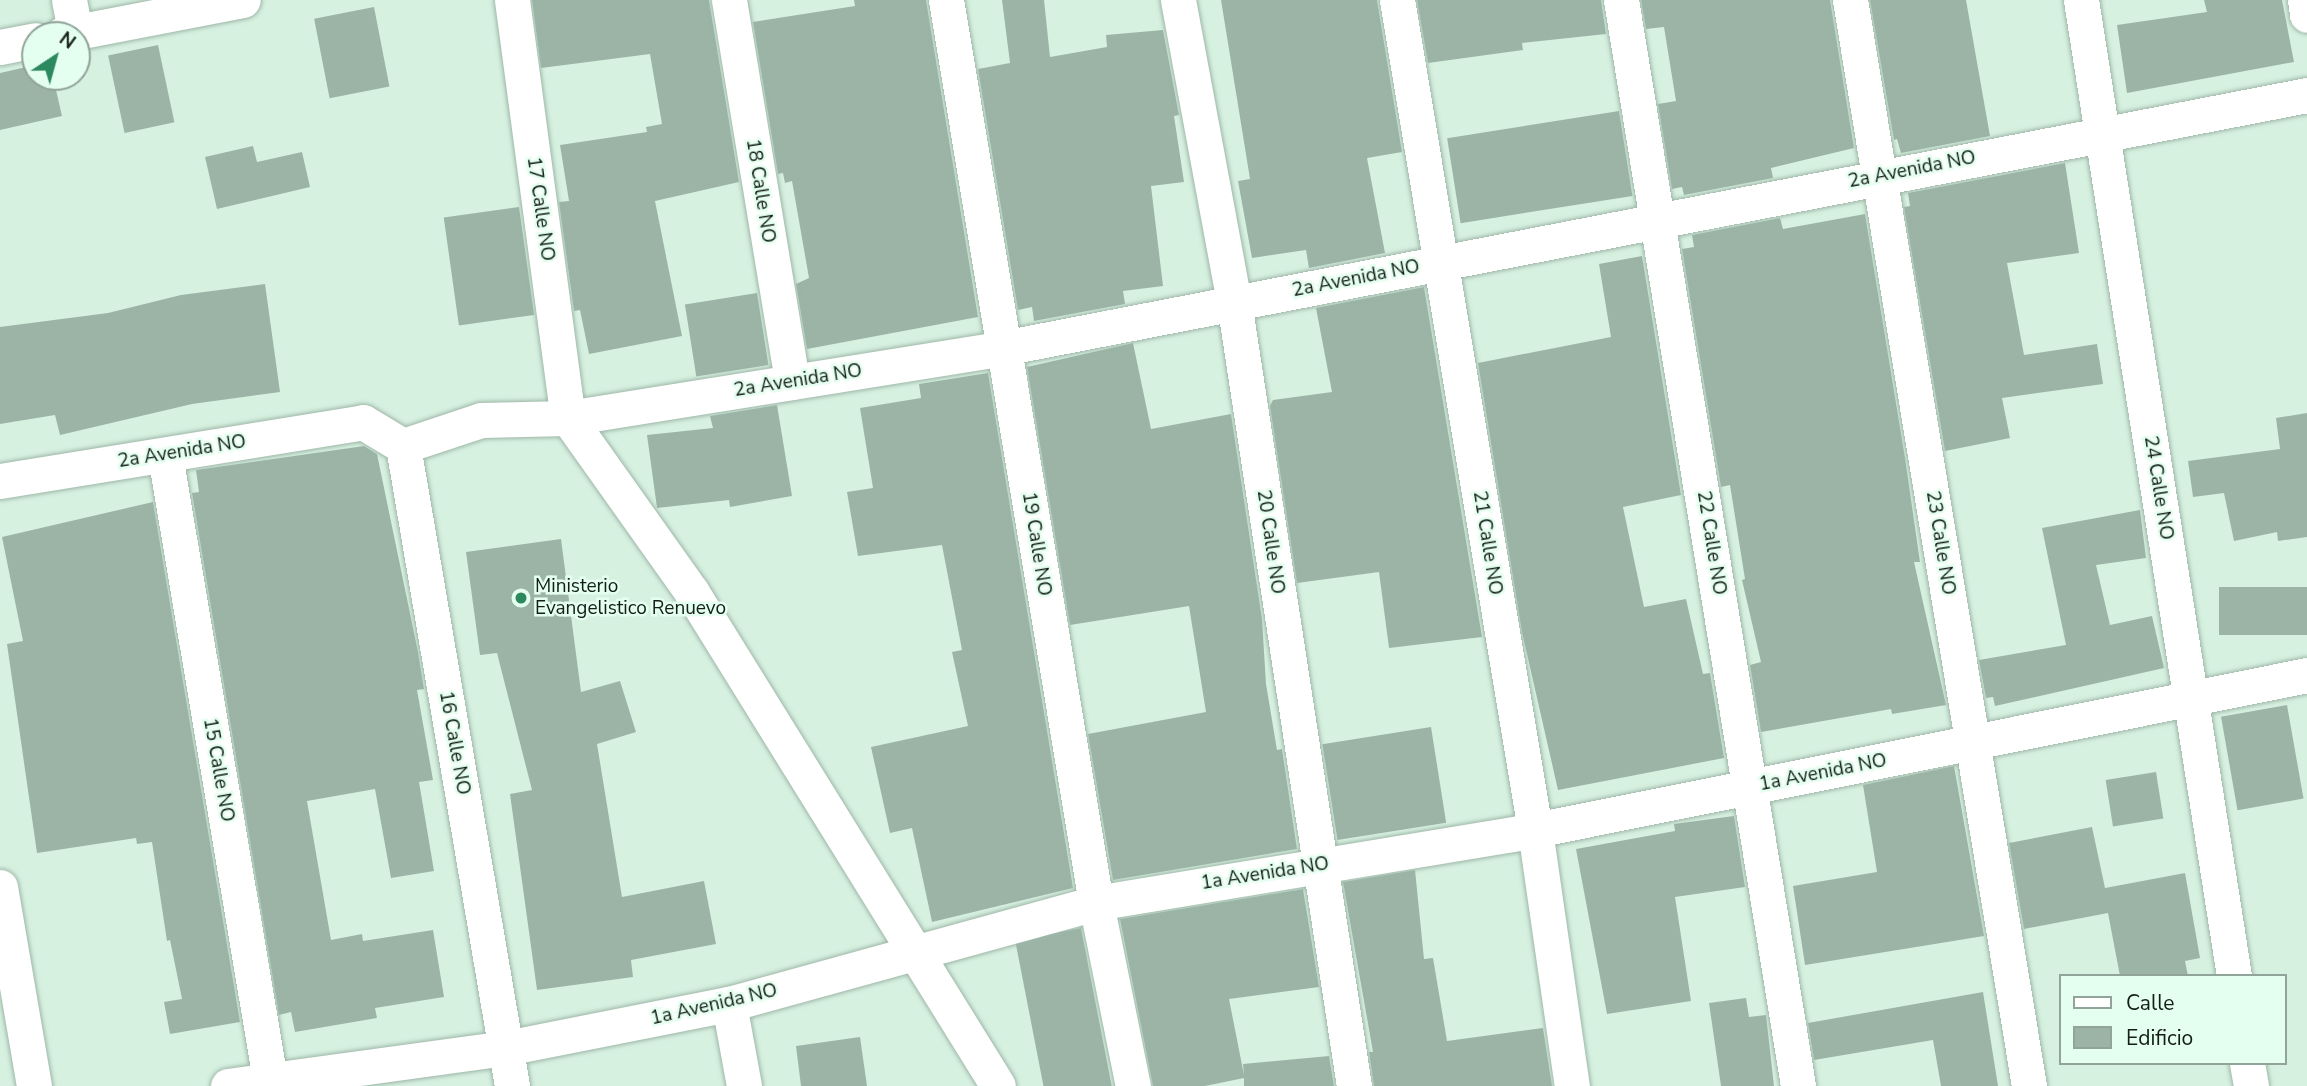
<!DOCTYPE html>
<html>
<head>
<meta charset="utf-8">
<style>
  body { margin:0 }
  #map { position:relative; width:2307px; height:1086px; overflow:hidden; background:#d7f1e1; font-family:"Nunito Sans",sans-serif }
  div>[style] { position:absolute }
  .building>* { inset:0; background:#9bb4a6; transform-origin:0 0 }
  .roads { filter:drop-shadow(0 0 2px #9eb7a8) drop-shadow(0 0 2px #9eb7a8) }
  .minor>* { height:35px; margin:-17.5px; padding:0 17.5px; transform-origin:17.5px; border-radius:17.5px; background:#fff }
  .dots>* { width:19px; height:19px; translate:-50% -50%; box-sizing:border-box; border:4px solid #e4feef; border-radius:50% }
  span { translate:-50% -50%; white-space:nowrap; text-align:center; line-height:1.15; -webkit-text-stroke:5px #e4feef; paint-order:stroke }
  .street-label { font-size:19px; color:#141d18 }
  .poi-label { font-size:19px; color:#141d18 }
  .left { translate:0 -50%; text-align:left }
  .legend { position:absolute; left:2059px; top:974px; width:228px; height:91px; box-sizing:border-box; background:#e4feef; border:2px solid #91a499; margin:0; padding:9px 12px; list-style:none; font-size:21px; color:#141d18 }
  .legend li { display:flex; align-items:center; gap:14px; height:35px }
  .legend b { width:35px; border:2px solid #91a499 }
  .north { position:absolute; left:21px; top:21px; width:70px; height:70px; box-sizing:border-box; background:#e4feef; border:2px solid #91a499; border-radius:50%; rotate:36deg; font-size:19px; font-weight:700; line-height:28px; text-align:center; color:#141d18 }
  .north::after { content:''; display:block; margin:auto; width:24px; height:32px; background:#2c885e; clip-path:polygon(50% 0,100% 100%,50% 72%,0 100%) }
</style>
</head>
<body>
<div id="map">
  <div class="building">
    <i style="clip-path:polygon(532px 0,709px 0,739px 182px,655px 201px,682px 336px,589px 354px,580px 310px,574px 311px,559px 202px,569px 201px,560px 145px,647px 132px,646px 127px,662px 124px,650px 54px,541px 68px)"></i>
    <i style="clip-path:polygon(854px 0,926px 0,978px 317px,807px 349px,796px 284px,809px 278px,792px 181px,785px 183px,783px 173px,778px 174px,753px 22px,855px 6px)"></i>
    <i style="clip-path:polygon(1002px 0,1044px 0,1050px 57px,1107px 47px,1106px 35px,1163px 30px,1179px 115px,1174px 116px,1184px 182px,1151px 186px,1163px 286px,1123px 291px,1125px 304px,1034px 321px,1032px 307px,1018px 310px,978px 69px,1010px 63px)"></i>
    <i style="clip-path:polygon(1221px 0,1377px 0,1402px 152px,1367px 158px,1385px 253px,1309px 268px,1306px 250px,1252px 258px,1238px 181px,1250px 179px)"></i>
    <i style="clip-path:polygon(1417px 0,1601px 0,1606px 34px,1522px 43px,1523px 50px,1428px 63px)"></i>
    <i style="clip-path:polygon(1641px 0,1830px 0,1854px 148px,1771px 168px,1773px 178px,1684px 195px,1682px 187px,1672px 189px,1658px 104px,1676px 101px,1664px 27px,1646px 29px)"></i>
    <i style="clip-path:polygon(1870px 0,1966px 0,1990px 136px,1901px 153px,1897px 139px,1894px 140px)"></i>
    <i style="clip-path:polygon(2204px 0,2282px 0,2294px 62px,2127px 93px,2117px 25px,2207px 12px)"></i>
    <i style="left:374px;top:7px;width:81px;height:61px;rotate:79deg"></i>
    <i style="left:158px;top:45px;width:79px;height:51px;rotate:78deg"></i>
    <i style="clip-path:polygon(35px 65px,35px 77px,53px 77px,62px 116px,0 130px,0 73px)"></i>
    <i style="left:1619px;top:111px;width:86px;height:174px;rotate:81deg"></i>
    <i style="clip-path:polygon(253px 146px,257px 162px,302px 152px,310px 187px,217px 209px,205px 157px)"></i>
    <i style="clip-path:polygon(2065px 163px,2079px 253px,2007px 263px,2024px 355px,2097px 344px,2103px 384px,2002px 398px,2010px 438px,1945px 451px,1904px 207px,1910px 206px,1908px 193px)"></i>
    <i style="left:519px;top:207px;width:109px;height:76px;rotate:82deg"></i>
    <i style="clip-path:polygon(1865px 214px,1905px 458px,1920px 562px,1914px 562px,1946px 705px,1892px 714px,1891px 709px,1761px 732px,1750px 665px,1761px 662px,1742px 580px,1745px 579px,1730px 485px,1721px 487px,1682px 249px,1694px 247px,1692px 235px,1780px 218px,1783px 229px)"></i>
    <i style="clip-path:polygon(1642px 256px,1681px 495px,1623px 507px,1644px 607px,1686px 599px,1703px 674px,1710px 673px,1724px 758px,1558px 790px,1522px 632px,1478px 363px,1611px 337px,1599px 264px)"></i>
    <i style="clip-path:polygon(265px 284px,280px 392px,192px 404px,60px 435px,55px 415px,0 424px,0 327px,108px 313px,181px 295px)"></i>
    <i style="clip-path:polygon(1424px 287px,1482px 637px,1389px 648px,1379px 572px,1297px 583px,1270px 406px,1273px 400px,1332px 392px,1316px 308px)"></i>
    <i style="left:757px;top:293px;width:73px;height:73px;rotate:81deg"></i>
    <i style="clip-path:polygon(1133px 343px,1151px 429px,1231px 414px,1262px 619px,1266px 684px,1277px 750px,1282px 749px,1297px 849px,1113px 880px,1088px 734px,1206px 712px,1189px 606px,1070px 625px,1027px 367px)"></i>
    <i style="clip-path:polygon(988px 373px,1073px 888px,932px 922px,912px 828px,890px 833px,871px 747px,968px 726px,952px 652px,962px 650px,942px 545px,858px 556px,847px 492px,873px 488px,860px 408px,921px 398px,919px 384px)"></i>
    <i style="clip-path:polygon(777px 405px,792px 496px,730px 507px,729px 500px,657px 508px,647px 435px,713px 428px,710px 416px)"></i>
    <i style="clip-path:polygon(2307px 413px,2307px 537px,2278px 541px,2277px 532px,2234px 541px,2224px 493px,2193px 497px,2188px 461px,2280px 449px,2276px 418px)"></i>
    <i style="clip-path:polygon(364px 446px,377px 454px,418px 652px,424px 689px,417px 690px,433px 780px,419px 782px,434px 871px,391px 878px,375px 789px,307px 801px,331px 940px,362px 934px,363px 941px,433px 930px,444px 997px,375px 1008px,377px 1018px,295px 1032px,291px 1012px,279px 1015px,192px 493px,199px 492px,196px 470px)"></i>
    <i style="clip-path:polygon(153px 502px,240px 1022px,170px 1034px,164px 1002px,182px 999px,170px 940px,167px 941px,152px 842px,137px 844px,136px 838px,37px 853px,7px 644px,23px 641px,2px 537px)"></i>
    <i style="clip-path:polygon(2140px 510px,2146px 558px,2096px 565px,2110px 625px,2152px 616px,2164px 668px,1995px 706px,1993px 697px,1986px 698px,1979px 660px,2066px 645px,2042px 528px)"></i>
    <i style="clip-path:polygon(561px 539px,581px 692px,620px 681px,636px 732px,597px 744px,622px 897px,704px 881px,716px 944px,631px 960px,633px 977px,537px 990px,510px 794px,532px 790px,497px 653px,480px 655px,466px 552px)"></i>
    <i style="left:2307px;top:587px;width:48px;height:88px;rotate:90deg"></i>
    <i style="left:2287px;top:705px;width:95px;height:67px;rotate:80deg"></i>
    <i style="left:1431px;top:727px;width:97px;height:110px;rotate:81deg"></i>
    <i style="clip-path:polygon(1954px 766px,1984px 936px,1805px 965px,1793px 886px,1877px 872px,1863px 785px)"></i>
    <i style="left:2156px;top:772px;width:47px;height:51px;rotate:81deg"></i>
    <i style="clip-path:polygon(1734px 816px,1745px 887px,1675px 897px,1691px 1001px,1607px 1014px,1576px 849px,1675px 831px,1674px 824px)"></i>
    <i style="clip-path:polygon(2092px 827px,2105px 888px,2185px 873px,2200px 958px,2185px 961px,2188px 976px,2120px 976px,2108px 913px,2024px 929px,2009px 843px)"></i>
    <i style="clip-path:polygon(1415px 870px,1424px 959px,1433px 958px,1447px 1041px,1543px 1028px,1552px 1086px,1374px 1086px,1369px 1052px,1373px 1052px,1343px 882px)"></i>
    <i style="clip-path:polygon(1303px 889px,1319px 987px,1229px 999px,1244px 1075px,1243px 1064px,1329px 1056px,1334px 1086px,1244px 1086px,1244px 1078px,1205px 1086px,1153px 1086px,1120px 919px)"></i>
    <i style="left:1081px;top:928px;width:161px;height:67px;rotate:79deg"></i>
    <i style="clip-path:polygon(1983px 992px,1998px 1086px,1941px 1086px,1933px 1040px,1814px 1060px,1808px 1023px)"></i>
    <i style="clip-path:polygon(1746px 998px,1749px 1017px,1766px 1015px,1774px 1086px,1721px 1086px,1709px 1003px)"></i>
    <i style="clip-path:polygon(860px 1037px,867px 1086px,801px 1086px,796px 1046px)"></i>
  </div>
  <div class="roads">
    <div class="minor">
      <i style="left:69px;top:0;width:33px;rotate:79deg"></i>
      <i style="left:512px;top:0;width:422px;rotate:82.4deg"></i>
      <i style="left:568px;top:418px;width:212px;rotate:54.6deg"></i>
      <i style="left:691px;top:591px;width:582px;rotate:58.19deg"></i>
      <i style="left:729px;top:0;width:387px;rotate:80.6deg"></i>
      <i style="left:946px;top:0;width:915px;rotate:80.57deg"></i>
      <i style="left:1096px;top:903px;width:187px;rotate:78.6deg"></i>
      <i style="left:1178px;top:0;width:307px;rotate:79.5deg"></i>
      <i style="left:1234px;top:302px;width:793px;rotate:81.3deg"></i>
      <i style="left:1397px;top:0;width:841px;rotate:80.56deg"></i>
      <i style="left:1535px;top:830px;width:259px;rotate:81.8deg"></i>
      <i style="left:1621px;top:0;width:1100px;rotate:80.74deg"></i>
      <i style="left:1850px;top:0;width:1101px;rotate:80.64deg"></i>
      <i style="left:2081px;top:0;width:988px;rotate:81.09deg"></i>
      <i style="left:2305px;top:0;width:15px;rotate:82deg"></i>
      <i style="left:61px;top:35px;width:185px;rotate:-10.9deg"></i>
      <i style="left:0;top:47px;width:36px;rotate:-11deg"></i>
      <i style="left:403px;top:446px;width:82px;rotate:-18.4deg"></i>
      <i style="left:481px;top:420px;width:87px;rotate:-1.3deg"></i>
      <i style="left:568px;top:418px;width:441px;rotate:-9.1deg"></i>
      <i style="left:1003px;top:348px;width:1328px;rotate:-10.98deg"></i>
      <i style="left:165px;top:455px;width:640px;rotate:80.46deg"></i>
      <i style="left:0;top:481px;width:368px;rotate:-9.2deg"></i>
      <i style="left:363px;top:422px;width:47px;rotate:31deg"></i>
      <i style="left:403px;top:446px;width:649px;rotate:80.33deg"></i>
      <i style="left:0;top:887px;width:202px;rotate:80.3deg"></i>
      <i style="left:729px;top:1004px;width:83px;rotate:79.6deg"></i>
      <i style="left:2247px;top:1063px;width:23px;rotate:80deg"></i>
      <i style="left:228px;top:1086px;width:281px;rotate:-7.8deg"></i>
      <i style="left:506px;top:1048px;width:227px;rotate:-11.2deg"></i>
      <i style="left:729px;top:1004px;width:381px;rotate:-15.4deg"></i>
      <i style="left:1096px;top:903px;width:445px;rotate:-9.4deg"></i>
      <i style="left:1535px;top:830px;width:787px;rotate:-11.35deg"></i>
    </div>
  </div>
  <div class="dots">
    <i style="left:521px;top:598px;background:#2c885e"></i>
  </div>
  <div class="street-label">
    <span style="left:1912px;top:170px;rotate:-11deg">2a Avenida NO</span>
    <span style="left:760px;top:191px;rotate:81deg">18 Calle NO</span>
    <span style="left:540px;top:209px;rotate:82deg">17 Calle NO</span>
    <span style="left:1356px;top:279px;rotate:-11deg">2a Avenida NO</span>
    <span style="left:798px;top:381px;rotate:-9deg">2a Avenida NO</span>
    <span style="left:182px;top:452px;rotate:-9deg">2a Avenida NO</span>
    <span style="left:2158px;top:488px;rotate:81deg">24 Calle NO</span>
    <span style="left:1270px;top:542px;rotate:82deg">20 Calle NO</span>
    <span style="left:1487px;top:543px;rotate:81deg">21 Calle NO</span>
    <span style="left:1711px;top:543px;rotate:81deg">22 Calle NO</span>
    <span style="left:1940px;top:543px;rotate:81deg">23 Calle NO</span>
    <span style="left:1036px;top:544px;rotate:81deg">19 Calle NO</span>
    <span style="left:454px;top:743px;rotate:80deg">16 Calle NO</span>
    <span style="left:218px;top:770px;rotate:80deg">15 Calle NO</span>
    <span style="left:1823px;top:773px;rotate:-11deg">1a Avenida NO</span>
    <span style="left:1265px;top:874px;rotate:-9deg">1a Avenida NO</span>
    <span style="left:714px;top:1005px;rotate:-13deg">1a Avenida NO</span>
  </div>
  <div class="poi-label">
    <span class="left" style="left:535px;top:598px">Ministerio<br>Evangelistico Renuevo</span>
  </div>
  <ul class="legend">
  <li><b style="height:9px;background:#fff"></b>Calle</li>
  <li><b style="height:19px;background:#9bb4a6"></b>Edificio</li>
  </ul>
  <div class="north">N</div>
</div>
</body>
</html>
